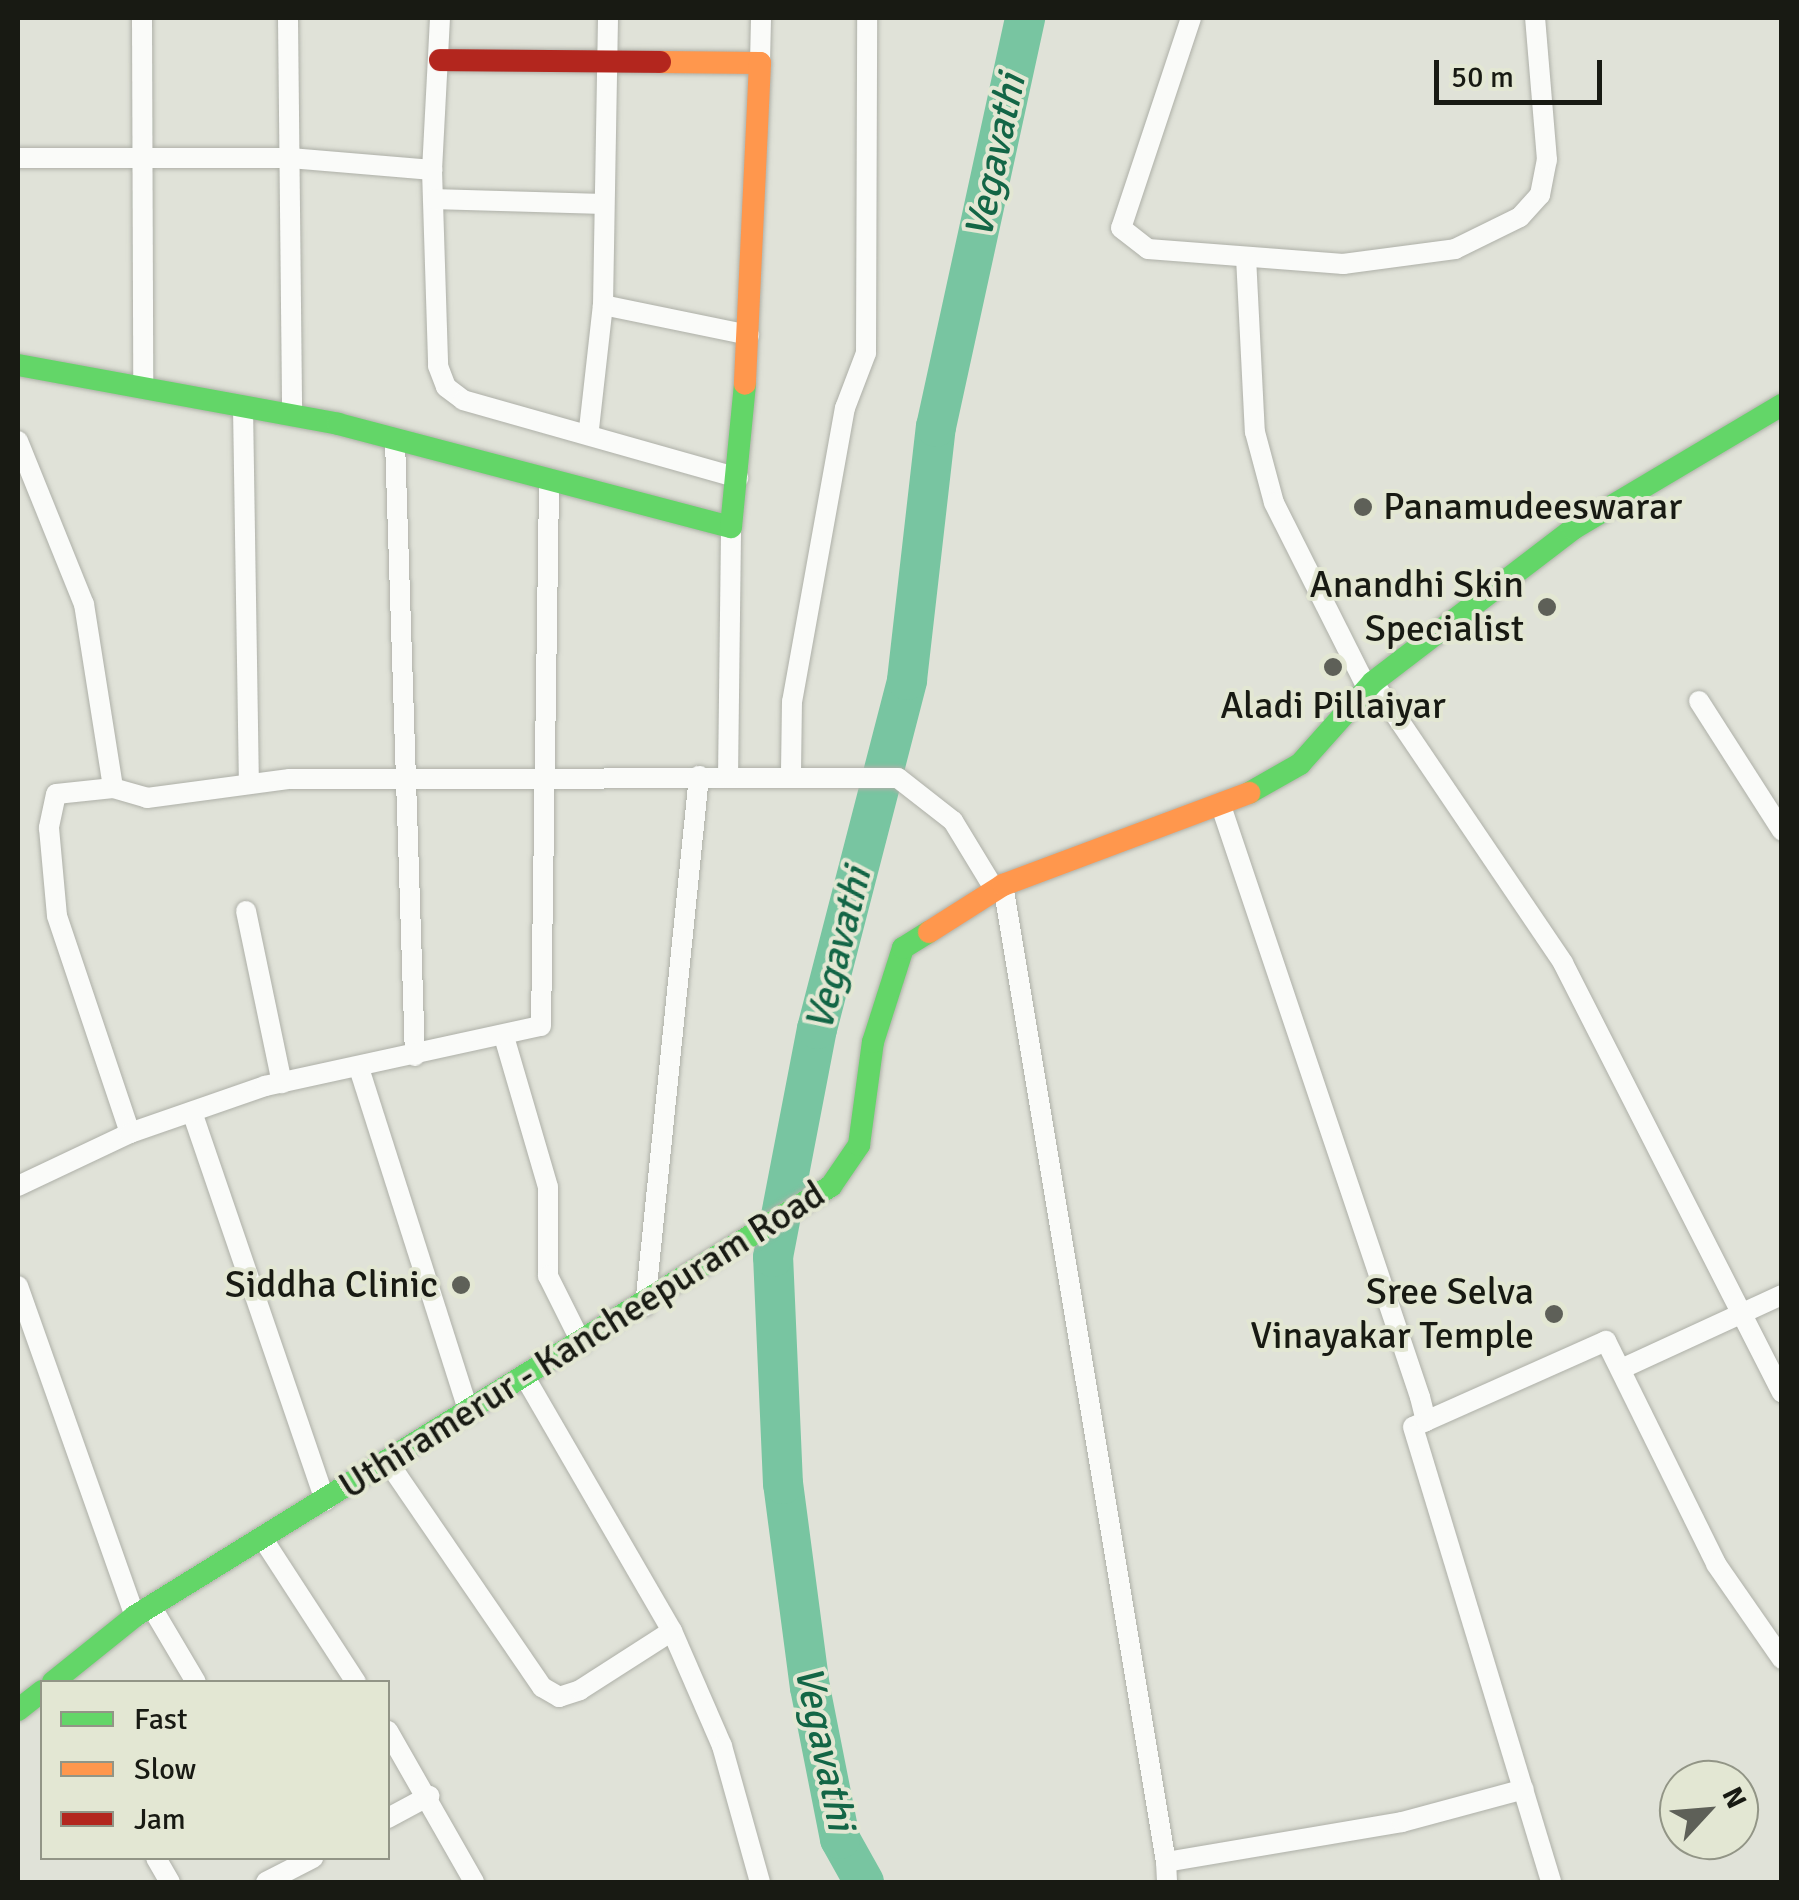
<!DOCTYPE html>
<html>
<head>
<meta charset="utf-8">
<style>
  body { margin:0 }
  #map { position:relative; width:1799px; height:1900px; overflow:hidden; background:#e0e2d8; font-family:Signika,sans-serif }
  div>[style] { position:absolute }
  .river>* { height:40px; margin:-20px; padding:0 20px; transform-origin:20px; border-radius:20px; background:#78c5a1 }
  .roads { filter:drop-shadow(0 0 2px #aeb0a8) drop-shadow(0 0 2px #aeb0a8) }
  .street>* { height:20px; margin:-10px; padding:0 10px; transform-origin:10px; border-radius:10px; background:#fafbf9 }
  .fast>* { height:22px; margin:-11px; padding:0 11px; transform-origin:11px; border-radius:11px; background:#63d668 }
  .slow>* { height:22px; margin:-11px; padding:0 11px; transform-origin:11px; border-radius:11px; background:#ff974d }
  .jam>* { height:22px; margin:-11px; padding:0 11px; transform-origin:11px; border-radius:11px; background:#b3261e }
  .dots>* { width:28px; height:28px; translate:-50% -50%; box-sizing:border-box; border:5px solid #e3e7d3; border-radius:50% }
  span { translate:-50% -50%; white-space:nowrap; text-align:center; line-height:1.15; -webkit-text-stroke:8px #e3e7d3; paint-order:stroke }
  .poi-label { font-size:38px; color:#181a13 }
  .left { translate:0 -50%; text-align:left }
  .right { translate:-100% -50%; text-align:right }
  .street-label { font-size:38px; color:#181a13 }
  .water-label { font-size:40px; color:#136646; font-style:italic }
  .frame { position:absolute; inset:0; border:20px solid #181a13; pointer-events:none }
  .legend { position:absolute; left:40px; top:1680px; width:350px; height:180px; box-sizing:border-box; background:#e3e7d3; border:2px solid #929586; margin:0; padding:12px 18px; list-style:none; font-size:30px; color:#181a13 }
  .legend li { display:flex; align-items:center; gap:20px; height:50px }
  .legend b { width:50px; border:2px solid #929586 }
  .north { position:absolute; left:1659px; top:1760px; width:100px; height:100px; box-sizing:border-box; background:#e3e7d3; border:2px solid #929586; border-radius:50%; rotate:64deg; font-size:28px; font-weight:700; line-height:40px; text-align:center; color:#181a13 }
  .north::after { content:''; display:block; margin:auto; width:35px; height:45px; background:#5e6058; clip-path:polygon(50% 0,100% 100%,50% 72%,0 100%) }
  .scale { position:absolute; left:1434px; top:60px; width:168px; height:45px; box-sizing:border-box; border:5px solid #181a13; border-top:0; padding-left:12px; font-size:30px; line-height:35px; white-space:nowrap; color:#181a13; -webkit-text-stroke:8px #e3e7d3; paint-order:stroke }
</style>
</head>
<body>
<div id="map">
  <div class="river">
    <i style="left:864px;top:1882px;width:49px;rotate:-119.2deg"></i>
    <i style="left:840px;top:1839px;width:154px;rotate:-101.2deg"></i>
    <i style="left:810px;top:1688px;width:206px;rotate:-97.5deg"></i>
    <i style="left:783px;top:1484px;width:227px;rotate:-92.5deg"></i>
    <i style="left:773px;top:1257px;width:232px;rotate:-79.1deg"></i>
    <i style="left:817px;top:1029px;width:360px;rotate:-75.5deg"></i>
    <i style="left:907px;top:680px;width:255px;rotate:-83.5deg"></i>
    <i style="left:936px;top:427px;width:419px;rotate:-77.7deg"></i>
  </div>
  <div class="roads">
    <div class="street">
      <i style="left:142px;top:18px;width:368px;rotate:89.8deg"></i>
      <i style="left:288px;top:18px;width:397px;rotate:89.4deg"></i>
      <i style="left:440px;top:18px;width:152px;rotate:93deg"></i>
      <i style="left:432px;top:170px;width:196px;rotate:88.2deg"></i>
      <i style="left:438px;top:366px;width:22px;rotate:69deg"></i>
      <i style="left:446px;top:387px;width:21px;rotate:37deg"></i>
      <i style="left:463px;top:400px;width:286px;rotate:15.8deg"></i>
      <i style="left:1191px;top:18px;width:221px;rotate:108.4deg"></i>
      <i style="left:1121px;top:228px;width:34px;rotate:38deg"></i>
      <i style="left:1148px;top:249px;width:196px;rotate:4.4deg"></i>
      <i style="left:1343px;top:264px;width:113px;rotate:-7.6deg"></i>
      <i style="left:1455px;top:249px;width:72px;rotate:-26.2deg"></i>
      <i style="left:1520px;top:217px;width:30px;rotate:-48deg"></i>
      <i style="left:1540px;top:195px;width:36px;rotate:-79deg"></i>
      <i style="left:1547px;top:160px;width:143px;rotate:-94.8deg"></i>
      <i style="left:760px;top:63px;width:45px;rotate:-88.7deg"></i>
      <i style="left:18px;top:158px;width:272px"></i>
      <i style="left:290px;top:158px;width:143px;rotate:4.8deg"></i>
      <i style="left:433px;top:199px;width:170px;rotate:1.7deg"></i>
      <i style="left:1246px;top:257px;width:175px;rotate:87.1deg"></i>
      <i style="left:1255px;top:432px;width:73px;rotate:75deg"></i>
      <i style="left:1274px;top:503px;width:207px;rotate:63.3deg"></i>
      <i style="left:603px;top:305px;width:149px;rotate:11.6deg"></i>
      <i style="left:243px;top:407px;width:375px;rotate:89.1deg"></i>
      <i style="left:589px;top:429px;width:125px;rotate:-83.6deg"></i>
      <i style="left:603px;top:305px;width:287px;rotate:-89deg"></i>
      <i style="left:18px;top:441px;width:176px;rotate:68deg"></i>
      <i style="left:84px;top:604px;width:186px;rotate:81deg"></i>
      <i style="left:113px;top:788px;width:35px;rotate:16deg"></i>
      <i style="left:147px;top:798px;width:144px;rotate:-7.6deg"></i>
      <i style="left:290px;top:779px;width:608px;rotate:-0.09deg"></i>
      <i style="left:898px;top:778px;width:70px;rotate:38deg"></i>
      <i style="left:953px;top:821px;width:81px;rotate:58.7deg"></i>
      <i style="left:395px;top:441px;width:615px;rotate:88.14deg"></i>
      <i style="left:1373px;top:682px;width:339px;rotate:55.9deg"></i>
      <i style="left:1563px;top:963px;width:482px;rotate:63deg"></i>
      <i style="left:1699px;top:701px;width:154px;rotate:57.4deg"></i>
      <i style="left:791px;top:772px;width:70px;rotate:-89.2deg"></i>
      <i style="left:792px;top:702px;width:299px;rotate:-79.8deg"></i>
      <i style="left:845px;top:408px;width:59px;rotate:-69.1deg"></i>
      <i style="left:866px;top:353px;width:335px;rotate:-89.8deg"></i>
      <i style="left:728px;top:778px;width:251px;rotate:-89.3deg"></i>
      <i style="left:113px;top:788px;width:57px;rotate:174deg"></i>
      <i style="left:56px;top:794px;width:35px;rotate:102deg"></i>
      <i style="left:49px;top:828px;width:88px;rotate:84.8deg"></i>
      <i style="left:57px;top:916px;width:229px;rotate:71.4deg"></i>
      <i style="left:1222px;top:809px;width:620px;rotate:71.39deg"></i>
      <i style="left:1420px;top:1397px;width:25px;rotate:76deg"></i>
      <i style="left:1426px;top:1421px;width:14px;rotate:155deg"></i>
      <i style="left:1413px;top:1427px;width:475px;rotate:73.1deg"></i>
      <i style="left:1003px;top:885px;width:991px;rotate:80.53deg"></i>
      <i style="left:1166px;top:1862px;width:239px;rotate:-9.6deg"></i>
      <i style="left:1402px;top:1822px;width:126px;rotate:-15.1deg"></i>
      <i style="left:246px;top:911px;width:176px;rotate:78.2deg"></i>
      <i style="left:505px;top:1040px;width:153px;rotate:73.7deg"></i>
      <i style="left:548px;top:1187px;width:89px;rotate:90deg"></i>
      <i style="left:548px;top:1276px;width:76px;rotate:63.4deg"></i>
      <i style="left:359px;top:1068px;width:362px;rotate:72.3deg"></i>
      <i style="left:192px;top:1112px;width:411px;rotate:71.1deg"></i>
      <i style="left:18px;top:1186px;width:124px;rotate:-25.3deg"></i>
      <i style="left:130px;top:1133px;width:143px;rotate:-19.2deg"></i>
      <i style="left:265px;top:1086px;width:282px;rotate:-12.3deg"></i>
      <i style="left:541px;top:1026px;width:542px;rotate:-89.15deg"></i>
      <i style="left:18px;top:1286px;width:350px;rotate:70.5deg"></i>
      <i style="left:645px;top:1306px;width:533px;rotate:-84.18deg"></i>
      <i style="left:1621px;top:1369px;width:177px;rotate:-24.7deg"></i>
      <i style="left:526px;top:1379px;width:291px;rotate:59.9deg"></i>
      <i style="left:672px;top:1631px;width:125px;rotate:66.5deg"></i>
      <i style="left:722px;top:1746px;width:141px;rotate:74.4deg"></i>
      <i style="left:1426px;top:1421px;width:197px;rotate:-24deg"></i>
      <i style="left:1606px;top:1341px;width:249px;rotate:63.7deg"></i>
      <i style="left:1716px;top:1564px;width:116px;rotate:55.2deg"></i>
      <i style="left:388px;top:1462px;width:273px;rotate:55.6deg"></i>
      <i style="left:542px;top:1687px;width:20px;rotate:30deg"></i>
      <i style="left:559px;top:1697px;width:22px;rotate:-18deg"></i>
      <i style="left:580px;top:1690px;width:109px;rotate:-32.7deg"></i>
      <i style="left:263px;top:1539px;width:171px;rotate:57deg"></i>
      <i style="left:151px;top:1606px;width:88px;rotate:59.4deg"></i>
      <i style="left:388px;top:1731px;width:174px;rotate:60.3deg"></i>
      <i style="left:388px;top:1818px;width:47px;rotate:-28.2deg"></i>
      <i style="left:156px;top:1858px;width:28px;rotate:60deg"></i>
      <i style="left:1166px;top:1862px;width:20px;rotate:87deg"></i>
      <i style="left:266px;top:1882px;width:53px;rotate:-27.1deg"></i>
    </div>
    <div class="fast">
      <i style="left:18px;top:365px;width:325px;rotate:10.4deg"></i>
      <i style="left:338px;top:424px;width:406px;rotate:14.7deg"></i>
      <i style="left:731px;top:527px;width:144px;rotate:-84.4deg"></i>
      <i style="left:1249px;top:793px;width:59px;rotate:-29.6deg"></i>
      <i style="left:1300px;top:764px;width:110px;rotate:-48.3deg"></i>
      <i style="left:1373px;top:682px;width:252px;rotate:-37.4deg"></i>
      <i style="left:1573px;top:529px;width:243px;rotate:-30.7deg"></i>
      <i style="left:53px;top:1682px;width:105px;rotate:-38.8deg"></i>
      <i style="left:135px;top:1616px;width:818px;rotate:-31.71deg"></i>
      <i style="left:831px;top:1186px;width:50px;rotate:-55.7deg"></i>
      <i style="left:859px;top:1145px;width:104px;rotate:-82.3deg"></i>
      <i style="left:873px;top:1042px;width:99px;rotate:-72.3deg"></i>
      <i style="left:903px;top:948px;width:31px;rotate:-32deg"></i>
      <i style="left:18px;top:1710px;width:31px;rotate:-38deg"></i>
    </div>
    <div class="slow">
      <i style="left:660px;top:62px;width:100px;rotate:0.6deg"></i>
      <i style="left:760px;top:63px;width:321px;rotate:92.7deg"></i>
      <i style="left:929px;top:932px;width:88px;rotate:-32.4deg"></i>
      <i style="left:1003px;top:885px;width:263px;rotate:-20.5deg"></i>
    </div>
    <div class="jam">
      <i style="left:440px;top:60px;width:220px;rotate:0.5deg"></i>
    </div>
  </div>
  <div class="dots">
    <i style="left:1363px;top:507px;background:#5e6058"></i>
    <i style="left:1547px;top:607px;background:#5e6058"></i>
    <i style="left:1333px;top:667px;background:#5e6058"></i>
    <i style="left:461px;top:1285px;background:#5e6058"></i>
    <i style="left:1554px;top:1314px;background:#5e6058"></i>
  </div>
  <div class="poi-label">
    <span class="left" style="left:1383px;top:507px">Panamudeeswarar</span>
    <span class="right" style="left:1524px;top:607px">Anandhi Skin<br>Specialist</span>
    <span style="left:1333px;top:706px">Aladi Pillaiyar</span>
    <span class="right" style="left:438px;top:1285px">Siddha Clinic</span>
    <span class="right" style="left:1534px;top:1314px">Sree Selva<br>Vinayakar Temple</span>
  </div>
  <div class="street-label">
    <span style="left:582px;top:1340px;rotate:-32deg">Uthiramerur - Kancheepuram Road</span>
  </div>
  <div class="water-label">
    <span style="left:995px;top:156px;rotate:-78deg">Vegavathi</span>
    <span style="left:838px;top:949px;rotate:-76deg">Vegavathi</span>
    <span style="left:825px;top:1748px;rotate:78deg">Vegavathi</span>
  </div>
  <div class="frame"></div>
  <ul class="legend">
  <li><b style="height:12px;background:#63d668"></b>Fast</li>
  <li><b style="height:12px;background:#ff974d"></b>Slow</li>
  <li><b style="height:12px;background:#b3261e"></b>Jam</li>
  </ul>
  <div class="north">N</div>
  <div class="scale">50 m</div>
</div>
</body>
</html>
